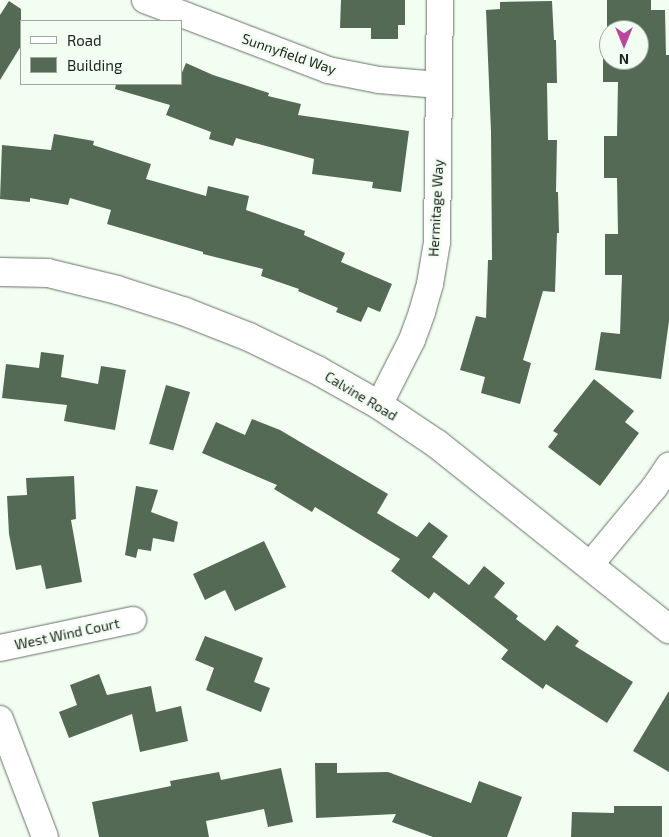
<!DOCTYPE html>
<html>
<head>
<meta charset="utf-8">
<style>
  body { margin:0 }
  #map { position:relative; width:669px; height:837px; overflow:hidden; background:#f2fef1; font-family:"Exo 2",sans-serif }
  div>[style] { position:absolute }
  .building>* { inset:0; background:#546a54; transform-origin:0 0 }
  .roads { filter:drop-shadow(0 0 1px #677267) drop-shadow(0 0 1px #677267) }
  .minor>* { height:26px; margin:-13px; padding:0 13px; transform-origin:13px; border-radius:13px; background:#fff }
  .tertiary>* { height:28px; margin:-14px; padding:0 14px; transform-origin:14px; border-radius:14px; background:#fff }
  span { translate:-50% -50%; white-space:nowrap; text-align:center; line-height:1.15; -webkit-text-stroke:5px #f2fef1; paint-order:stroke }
  .street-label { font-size:14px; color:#212521 }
  .legend { position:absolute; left:20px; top:20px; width:162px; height:65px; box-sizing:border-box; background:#f2fef1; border:1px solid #9ea79e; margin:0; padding:6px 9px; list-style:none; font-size:15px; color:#212521 }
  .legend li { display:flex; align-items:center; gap:10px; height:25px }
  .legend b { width:25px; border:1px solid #9ea79e }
  .north { position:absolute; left:599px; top:20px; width:50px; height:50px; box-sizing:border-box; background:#f2fef1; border:1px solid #9ea79e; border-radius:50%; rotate:180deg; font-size:14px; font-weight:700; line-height:20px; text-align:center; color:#212521 }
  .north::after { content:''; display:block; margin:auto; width:18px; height:22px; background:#b9469f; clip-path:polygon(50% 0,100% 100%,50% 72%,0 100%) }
</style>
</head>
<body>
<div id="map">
  <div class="building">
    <i style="clip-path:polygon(341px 0,405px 0,405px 25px,398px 25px,398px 39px,371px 39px,371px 28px,340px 28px)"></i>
    <i style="clip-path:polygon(evenodd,607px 0,651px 0,651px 10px,665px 10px,666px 55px,669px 55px,669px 321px,661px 379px,595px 370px,601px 332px,620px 334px,622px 275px,605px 275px,605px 234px,618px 234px,617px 178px,604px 178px,604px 136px,617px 136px,618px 82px,603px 82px,603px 40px,607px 40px,607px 0,609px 30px,639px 30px,639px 60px,609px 60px,609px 30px)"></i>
    <i style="clip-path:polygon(9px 1px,21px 9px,21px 46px,0 80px,0 15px)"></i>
    <i style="clip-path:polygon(552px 1px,554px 40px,556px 40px,557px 83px,547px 83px,548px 140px,557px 140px,556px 192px,558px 192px,559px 233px,557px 233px,555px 292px,543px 291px,523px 360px,531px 363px,520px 404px,481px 393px,485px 377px,460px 370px,476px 316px,486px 318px,488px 260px,492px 260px,491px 132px,486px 10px,500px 9px,500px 2px)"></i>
    <i style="clip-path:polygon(186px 63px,213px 75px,269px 93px,268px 96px,301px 104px,298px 115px,409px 131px,401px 192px,372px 188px,373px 182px,312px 174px,314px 159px,236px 138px,233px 146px,209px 139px,211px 132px,166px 115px,170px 105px,115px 89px,116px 84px,181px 84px,181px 75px)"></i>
    <i style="clip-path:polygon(54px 134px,94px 141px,93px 145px,151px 164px,146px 179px,206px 196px,208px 186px,249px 196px,246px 210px,305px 231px,304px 235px,345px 253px,341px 262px,392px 284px,380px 312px,368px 307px,361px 322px,336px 312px,338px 308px,298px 291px,299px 289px,261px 276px,263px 269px,203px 254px,203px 252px,107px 224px,111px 210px,70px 198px,68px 205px,30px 198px,30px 202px,0 199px,2px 145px,51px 150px)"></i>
    <i style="clip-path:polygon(41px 352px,64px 355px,61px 377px,98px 384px,101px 366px,126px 370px,115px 430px,64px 421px,67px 405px,2px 398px,6px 364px,39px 368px)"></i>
    <i style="clip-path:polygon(594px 379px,634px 411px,625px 422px,639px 433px,600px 486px,548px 447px,558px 434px,553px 431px)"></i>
    <i style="left:166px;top:385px;width:25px;height:61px;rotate:16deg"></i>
    <i style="clip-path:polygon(252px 419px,280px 430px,388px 494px,377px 513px,417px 537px,429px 522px,448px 536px,432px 557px,469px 585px,484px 566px,505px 583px,494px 597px,518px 616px,516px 619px,545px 641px,557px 625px,579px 641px,575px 646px,633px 682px,607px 723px,546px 684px,543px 689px,501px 659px,508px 650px,434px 592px,429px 599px,391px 571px,400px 559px,315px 507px,312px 512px,274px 489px,277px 485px,202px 453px,216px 422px,245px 435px)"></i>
    <i style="clip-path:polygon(74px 476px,76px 519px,71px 520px,82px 582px,46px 589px,41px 565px,16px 570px,9px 534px,7px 496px,27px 495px,26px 478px)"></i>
    <i style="clip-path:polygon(136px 486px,158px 490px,151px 512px,178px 522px,174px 542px,153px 538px,151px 551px,138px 549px,136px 558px,125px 555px)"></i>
    <i style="clip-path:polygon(264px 541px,286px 587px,235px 611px,225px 590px,205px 600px,193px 574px)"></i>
    <i style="clip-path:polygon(205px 636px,263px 658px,254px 682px,270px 688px,261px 712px,206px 690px,214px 668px,195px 660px)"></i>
    <i style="clip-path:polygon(99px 674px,107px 695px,151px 686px,156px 712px,181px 706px,188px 741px,140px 752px,132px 714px,69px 738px,59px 712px,77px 705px,70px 685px)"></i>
    <i style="clip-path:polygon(669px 691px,669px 772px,633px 751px)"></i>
    <i style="clip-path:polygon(315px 763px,337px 763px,337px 773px,388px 772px,471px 803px,479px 781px,522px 797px,507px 837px,433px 837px,392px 822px,396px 814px,316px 818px)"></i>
    <i style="clip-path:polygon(281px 768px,293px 822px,268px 827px,264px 809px,206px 821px,209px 837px,99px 837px,92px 802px,171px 786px,170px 781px,219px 772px,221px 780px)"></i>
    <i style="clip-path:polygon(614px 806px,662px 806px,662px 837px,571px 837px,572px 812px,614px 813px)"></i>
  </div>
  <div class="roads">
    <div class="minor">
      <i style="left:145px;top:0;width:196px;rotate:20.9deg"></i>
      <i style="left:328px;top:70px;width:52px;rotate:11.1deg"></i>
      <i style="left:379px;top:80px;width:60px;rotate:4.8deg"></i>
      <i style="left:379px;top:405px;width:73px;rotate:-63.1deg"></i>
      <i style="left:412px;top:340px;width:30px;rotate:-70deg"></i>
      <i style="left:422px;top:312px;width:29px;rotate:-74deg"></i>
      <i style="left:430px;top:284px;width:43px;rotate:-80.5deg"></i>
      <i style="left:437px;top:242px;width:242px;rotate:-89.3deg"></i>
      <i style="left:590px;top:565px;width:100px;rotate:-50.3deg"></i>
      <i style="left:654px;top:488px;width:27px;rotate:-56deg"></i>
      <i style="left:0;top:648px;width:136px;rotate:-11.9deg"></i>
      <i style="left:0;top:719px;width:126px;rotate:69.1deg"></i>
    </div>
    <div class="tertiary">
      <i style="left:0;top:272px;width:48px;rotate:1.2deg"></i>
      <i style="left:48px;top:273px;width:71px;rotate:13.8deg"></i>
      <i style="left:117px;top:290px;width:69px;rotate:17.7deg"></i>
      <i style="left:183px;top:311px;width:71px;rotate:21.5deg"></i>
      <i style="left:249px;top:337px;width:76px;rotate:25.9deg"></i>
      <i style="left:317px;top:370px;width:71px;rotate:29.4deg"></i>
      <i style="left:379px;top:405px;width:70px;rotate:33.9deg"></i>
      <i style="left:437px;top:444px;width:297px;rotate:38.6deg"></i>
    </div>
  </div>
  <div class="street-label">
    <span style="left:289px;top:54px;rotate:19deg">Sunnyfield Way</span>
    <span style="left:436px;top:208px;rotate:-87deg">Hermitage Way</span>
    <span style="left:361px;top:396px;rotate:31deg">Calvine Road</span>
    <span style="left:67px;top:634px;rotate:-12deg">West Wind Court</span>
  </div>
  <ul class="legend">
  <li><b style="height:6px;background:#fff"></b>Road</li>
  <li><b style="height:14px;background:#546a54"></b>Building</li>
  </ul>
  <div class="north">N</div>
</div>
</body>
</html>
